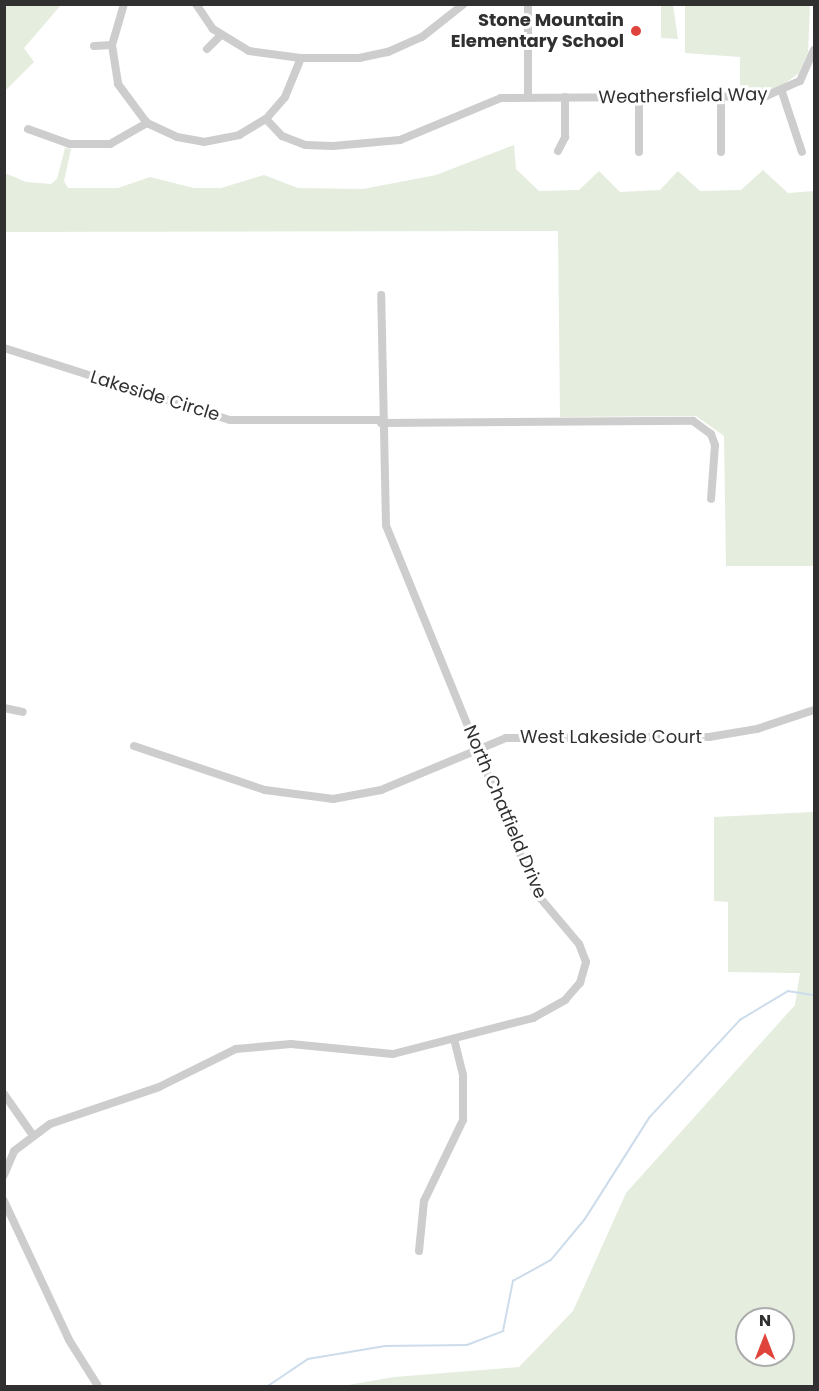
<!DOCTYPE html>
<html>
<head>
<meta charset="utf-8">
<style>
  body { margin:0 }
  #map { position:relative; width:819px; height:1391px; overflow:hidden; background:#fff; font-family:Poppins,sans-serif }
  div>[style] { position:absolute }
  .green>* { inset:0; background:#e5eddf }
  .stream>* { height:1.5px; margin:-0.75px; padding:0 0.75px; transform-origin:0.75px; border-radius:0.75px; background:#cddceb }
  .minor>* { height:8px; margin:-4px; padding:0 4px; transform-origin:4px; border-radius:4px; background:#cdcdcd }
  .dots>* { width:16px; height:16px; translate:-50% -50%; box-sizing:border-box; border:3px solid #fff; border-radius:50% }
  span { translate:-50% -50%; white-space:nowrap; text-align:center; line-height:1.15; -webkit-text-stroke:6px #fff; paint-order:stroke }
  .poi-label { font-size:18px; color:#303030; font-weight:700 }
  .right { translate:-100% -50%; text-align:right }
  .street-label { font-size:18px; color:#303030 }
  .frame { position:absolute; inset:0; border:6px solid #303030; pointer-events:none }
  .north { position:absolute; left:735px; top:1307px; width:60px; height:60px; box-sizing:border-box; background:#fff; border:2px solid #acacac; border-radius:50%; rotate:0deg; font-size:16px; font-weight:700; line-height:24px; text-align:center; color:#303030 }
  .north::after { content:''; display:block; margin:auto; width:21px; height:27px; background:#df433b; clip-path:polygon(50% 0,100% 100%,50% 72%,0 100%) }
</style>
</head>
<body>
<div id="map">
  <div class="green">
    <i style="clip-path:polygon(5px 5px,61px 5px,24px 48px,34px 62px,5px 91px)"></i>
    <i style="clip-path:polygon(607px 5px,673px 5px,678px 39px,661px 38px,661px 5px)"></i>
    <i style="clip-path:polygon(685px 5px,810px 5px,808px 52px,799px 73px,783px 85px,765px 92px,740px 92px,740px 57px,685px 53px)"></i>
    <i style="clip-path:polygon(514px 145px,516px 169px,539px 191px,579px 190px,599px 171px,620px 192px,660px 190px,678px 171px,700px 191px,741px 190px,763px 170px,788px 193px,814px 191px,814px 566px,726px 566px,724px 436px,696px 416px,560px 417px,558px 231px,5px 232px,5px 173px,26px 182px,51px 184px,57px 179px,65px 148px,71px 149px,64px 181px,68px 188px,118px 188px,150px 177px,194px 188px,221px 188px,264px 175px,298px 188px,363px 189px,436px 175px)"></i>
    <i style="clip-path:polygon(evenodd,814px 812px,814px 1386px,342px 1386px,394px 1377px,519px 1367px,573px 1311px,626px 1193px,795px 1005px,800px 973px,728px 972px,728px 902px,714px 901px,714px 817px,814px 812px,747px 1319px,783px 1319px,783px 1355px,747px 1355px,747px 1319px)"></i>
  </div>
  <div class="stream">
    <i style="left:268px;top:1386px;width:48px;rotate:-34deg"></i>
    <i style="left:308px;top:1359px;width:78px;rotate:-9.6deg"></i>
    <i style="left:385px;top:1346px;width:82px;rotate:-0.7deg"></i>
    <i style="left:467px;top:1345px;width:39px;rotate:-21deg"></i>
    <i style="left:503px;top:1331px;width:51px;rotate:-78.7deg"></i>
    <i style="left:513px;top:1281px;width:43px;rotate:-28.9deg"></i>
    <i style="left:551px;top:1260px;width:53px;rotate:-50.3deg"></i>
    <i style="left:585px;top:1219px;width:120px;rotate:-57.6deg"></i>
    <i style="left:649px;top:1118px;width:134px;rotate:-47.1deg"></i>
    <i style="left:740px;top:1020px;width:56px;rotate:-31.1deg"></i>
    <i style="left:788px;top:991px;width:26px;rotate:9deg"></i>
  </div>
  <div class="minor">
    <i style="left:124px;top:4px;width:43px;rotate:106.3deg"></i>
    <i style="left:112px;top:45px;width:39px;rotate:81deg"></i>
    <i style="left:118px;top:84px;width:49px;rotate:53.4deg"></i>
    <i style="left:147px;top:123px;width:33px;rotate:25deg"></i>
    <i style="left:177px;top:137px;width:27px;rotate:10deg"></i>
    <i style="left:204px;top:142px;width:36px;rotate:-11deg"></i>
    <i style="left:239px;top:135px;width:31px;rotate:-31deg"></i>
    <i style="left:266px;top:119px;width:29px;rotate:-49deg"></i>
    <i style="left:285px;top:97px;width:42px;rotate:-67.7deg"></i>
    <i style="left:196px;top:4px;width:30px;rotate:56deg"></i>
    <i style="left:213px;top:29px;width:42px;rotate:31.4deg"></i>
    <i style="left:249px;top:51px;width:52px;rotate:7.7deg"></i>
    <i style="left:301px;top:58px;width:58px"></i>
    <i style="left:359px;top:58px;width:30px;rotate:-12deg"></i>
    <i style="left:388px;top:52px;width:37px;rotate:-24deg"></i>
    <i style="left:422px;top:37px;width:53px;rotate:-38.2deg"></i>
    <i style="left:94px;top:46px;width:18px;rotate:-3deg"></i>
    <i style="left:207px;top:49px;width:20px;rotate:-45deg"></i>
    <i style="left:782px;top:92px;width:63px;rotate:71.6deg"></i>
    <i style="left:528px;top:97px;width:93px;rotate:-90deg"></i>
    <i style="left:639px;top:97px;width:55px;rotate:90deg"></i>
    <i style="left:721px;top:98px;width:54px;rotate:90deg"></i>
    <i style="left:266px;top:119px;width:23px;rotate:47deg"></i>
    <i style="left:282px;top:136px;width:25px;rotate:21deg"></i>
    <i style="left:305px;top:145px;width:28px;rotate:2deg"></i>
    <i style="left:333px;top:146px;width:67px;rotate:-5.1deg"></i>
    <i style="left:400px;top:140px;width:109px;rotate:-22.6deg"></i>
    <i style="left:501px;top:98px;width:265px;rotate:-0.4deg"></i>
    <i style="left:766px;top:96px;width:37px;rotate:-24deg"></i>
    <i style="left:800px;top:81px;width:34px;rotate:-66deg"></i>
    <i style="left:28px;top:129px;width:45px;rotate:19.7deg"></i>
    <i style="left:70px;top:144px;width:40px"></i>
    <i style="left:110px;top:144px;width:43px;rotate:-29.6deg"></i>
    <i style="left:558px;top:151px;width:16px;rotate:-63deg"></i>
    <i style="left:565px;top:137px;width:40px;rotate:-90deg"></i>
    <i style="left:4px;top:348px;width:237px;rotate:17.7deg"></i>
    <i style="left:230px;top:420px;width:151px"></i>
    <i style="left:381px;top:423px;width:312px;rotate:-0.4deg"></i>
    <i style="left:693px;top:421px;width:22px;rotate:36deg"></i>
    <i style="left:711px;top:434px;width:12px;rotate:70deg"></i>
    <i style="left:715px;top:445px;width:54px;rotate:94.2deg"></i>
    <i style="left:4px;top:708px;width:19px;rotate:12deg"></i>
    <i style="left:134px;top:746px;width:138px;rotate:18.6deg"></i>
    <i style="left:265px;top:790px;width:69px;rotate:7.5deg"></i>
    <i style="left:333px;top:799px;width:49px;rotate:-10.6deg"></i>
    <i style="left:381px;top:790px;width:135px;rotate:-22.6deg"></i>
    <i style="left:506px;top:738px;width:203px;rotate:-0.3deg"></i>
    <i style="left:709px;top:737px;width:49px;rotate:-9.5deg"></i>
    <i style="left:757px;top:729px;width:60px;rotate:-18.4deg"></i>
    <i style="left:4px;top:1094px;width:49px;rotate:55deg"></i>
    <i style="left:4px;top:1175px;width:26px;rotate:-67deg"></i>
    <i style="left:14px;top:1151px;width:45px;rotate:-36.9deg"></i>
    <i style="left:50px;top:1124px;width:115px;rotate:-18.7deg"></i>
    <i style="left:159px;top:1087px;width:86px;rotate:-26.3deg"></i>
    <i style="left:236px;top:1049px;width:55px;rotate:-5.2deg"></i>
    <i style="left:291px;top:1044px;width:102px;rotate:5.6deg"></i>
    <i style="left:393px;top:1054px;width:145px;rotate:-14.4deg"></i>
    <i style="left:533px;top:1018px;width:37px;rotate:-29deg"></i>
    <i style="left:565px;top:1000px;width:23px;rotate:-49deg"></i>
    <i style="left:580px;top:983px;width:22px;rotate:-74deg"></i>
    <i style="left:586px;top:962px;width:19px;rotate:-111deg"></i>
    <i style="left:579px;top:944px;width:67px;rotate:-130.1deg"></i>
    <i style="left:536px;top:893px;width:397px;rotate:-112.2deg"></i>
    <i style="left:386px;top:525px;width:230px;rotate:-91.2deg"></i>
    <i style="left:4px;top:1201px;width:153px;rotate:64.9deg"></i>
    <i style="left:69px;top:1340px;width:54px;rotate:57.8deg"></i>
    <i style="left:419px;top:1251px;width:50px;rotate:-84.3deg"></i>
    <i style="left:424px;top:1201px;width:90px;rotate:-64.3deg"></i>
    <i style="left:463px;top:1120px;width:45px;rotate:-90deg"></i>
    <i style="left:463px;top:1075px;width:36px;rotate:-104deg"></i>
  </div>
  <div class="dots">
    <i style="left:636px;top:31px;background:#df433b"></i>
  </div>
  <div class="poi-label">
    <span class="right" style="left:624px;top:31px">Stone Mountain<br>Elementary School</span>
  </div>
  <div class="street-label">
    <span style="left:683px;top:96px;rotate:-1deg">Weathersfield Way</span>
    <span style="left:155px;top:396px;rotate:17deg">Lakeside Circle</span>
    <span style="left:611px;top:737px">West Lakeside Court</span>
    <span style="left:505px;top:812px;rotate:67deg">North Chatfield Drive</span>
  </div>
  <div class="frame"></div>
  <div class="north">N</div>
</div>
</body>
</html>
